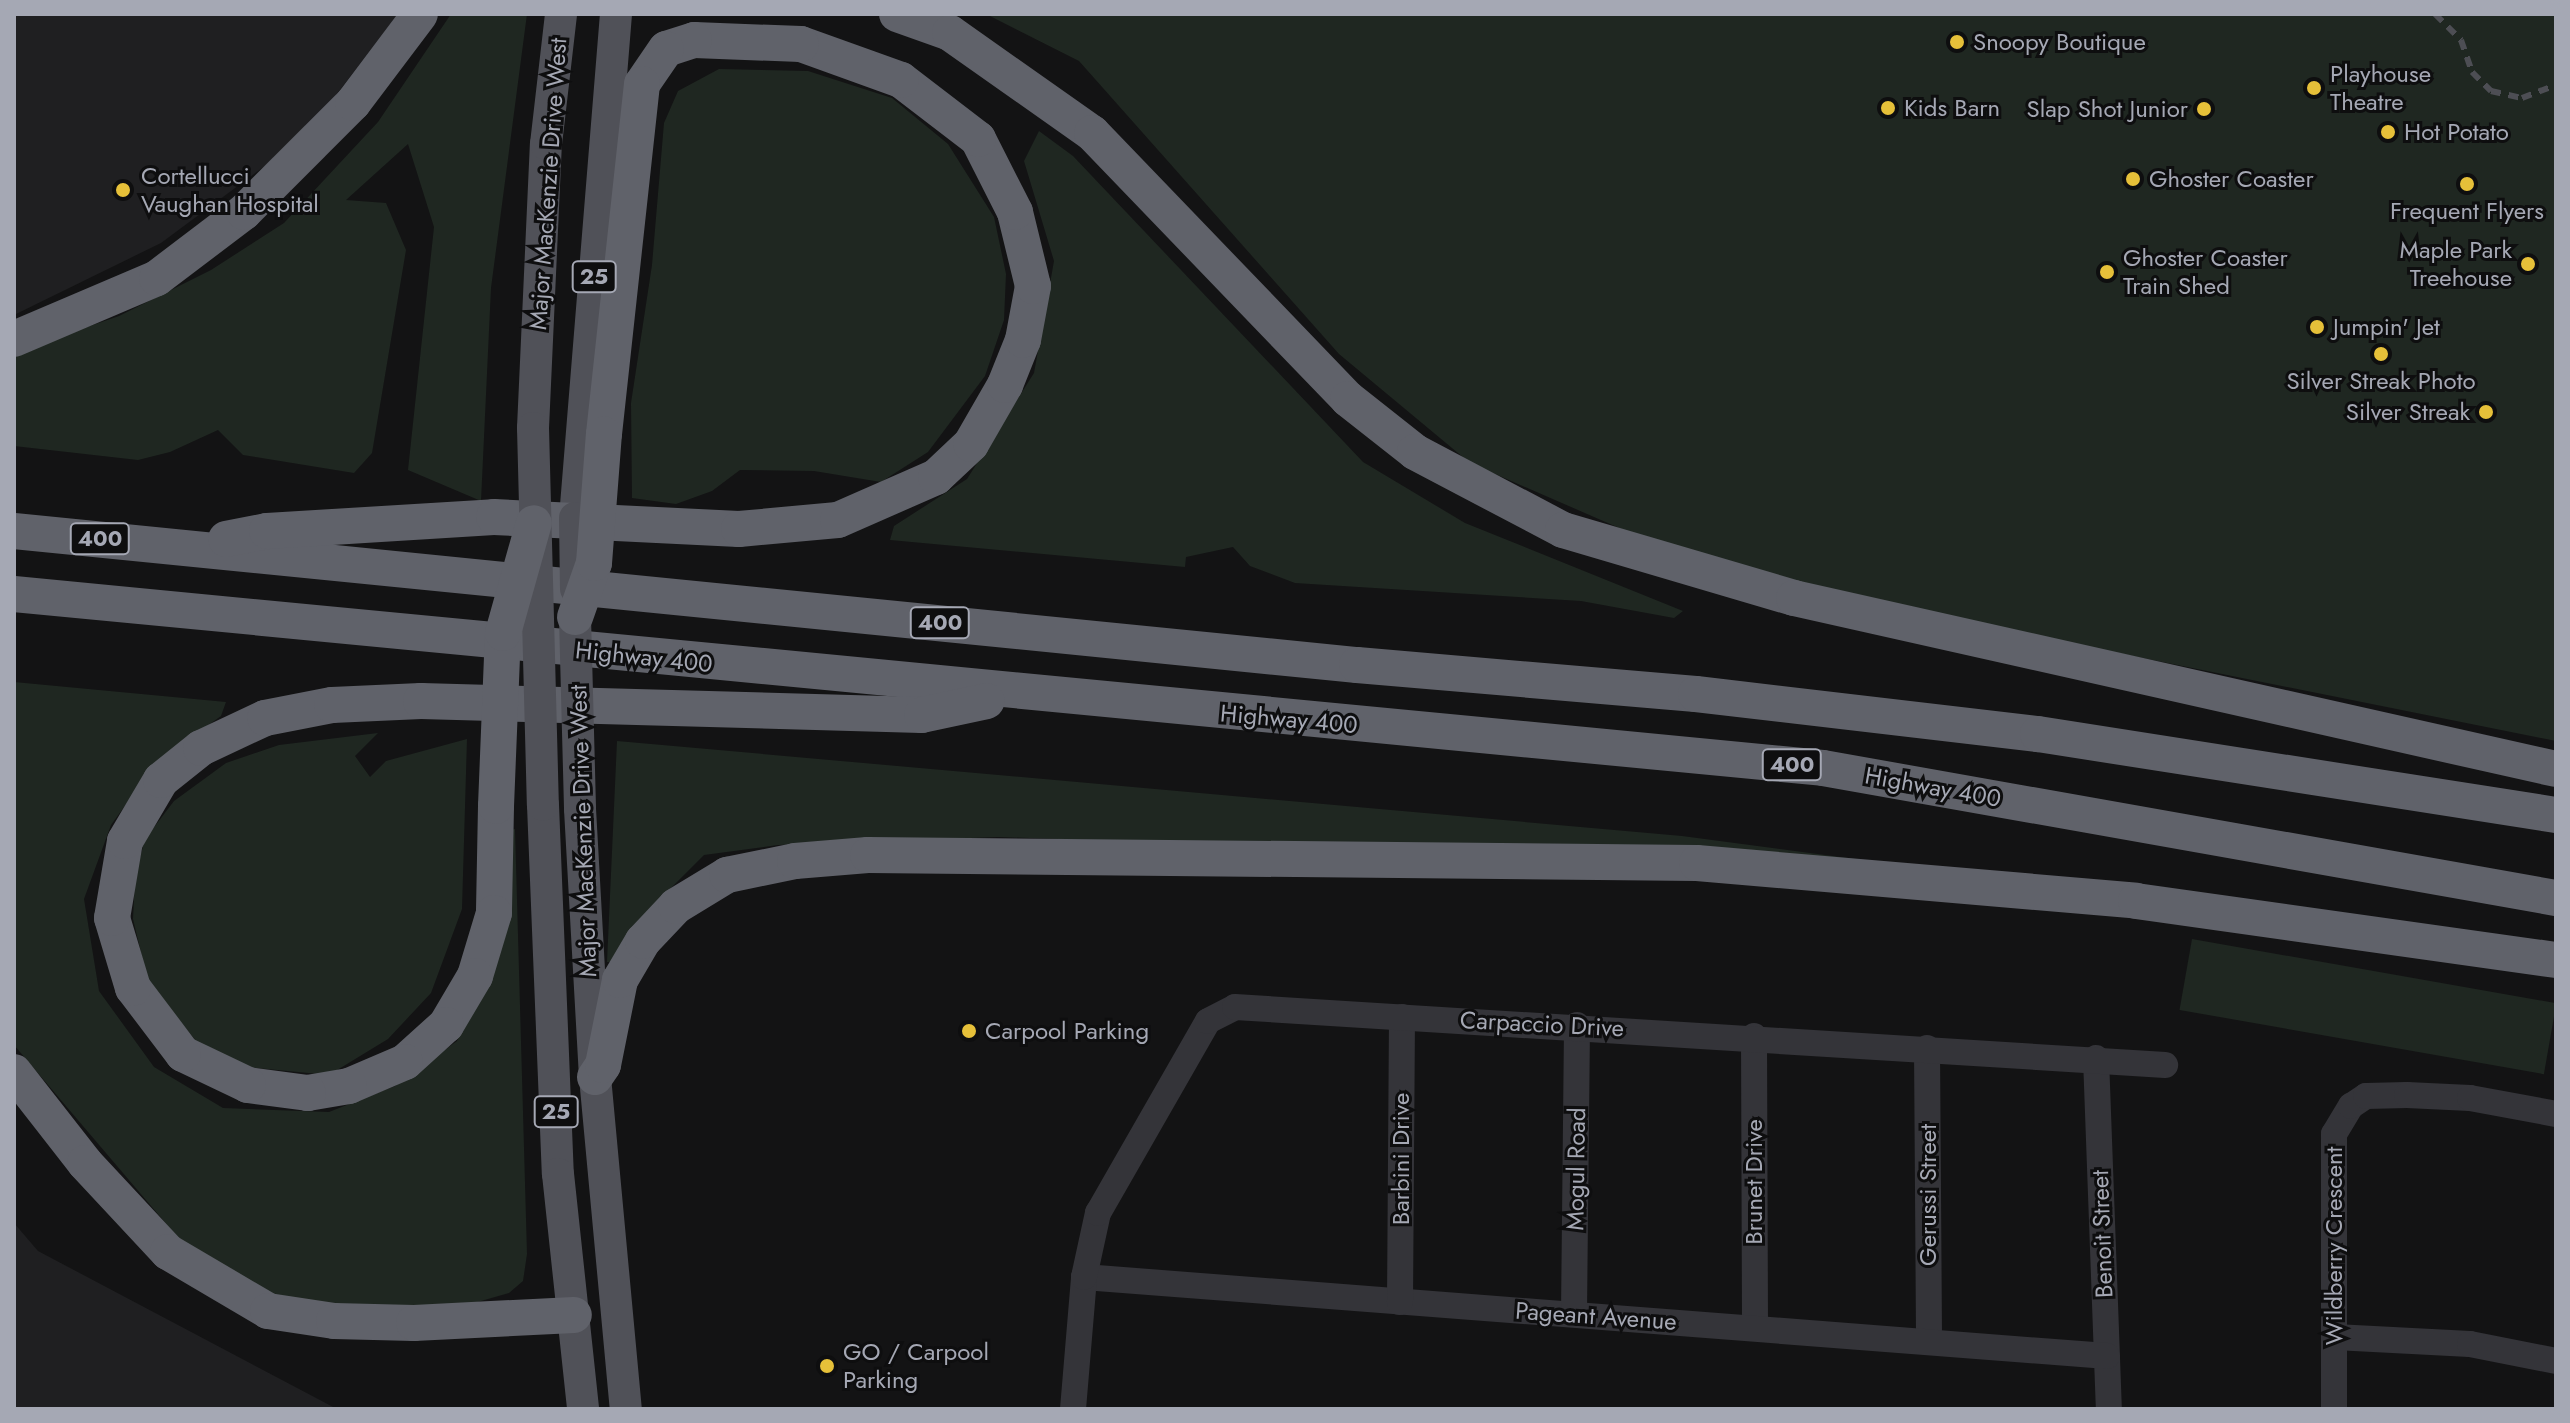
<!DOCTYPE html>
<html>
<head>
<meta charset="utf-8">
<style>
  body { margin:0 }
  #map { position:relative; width:2570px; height:1423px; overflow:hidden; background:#131314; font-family:Jost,sans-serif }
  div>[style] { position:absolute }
  .built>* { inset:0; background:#1f1f21 }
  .green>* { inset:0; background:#1f2721; transform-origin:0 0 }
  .minor>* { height:26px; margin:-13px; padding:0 13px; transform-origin:13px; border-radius:13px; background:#343439 }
  .major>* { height:32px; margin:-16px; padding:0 16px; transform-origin:16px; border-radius:16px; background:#505158 }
  .highway>* { height:36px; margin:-18px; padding:0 18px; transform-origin:18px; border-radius:18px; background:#60626a }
  .rail>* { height:6px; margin-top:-3px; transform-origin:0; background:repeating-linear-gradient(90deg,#4d4e54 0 10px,transparent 0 18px) }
  .major-bridge>* { height:32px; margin:-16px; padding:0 16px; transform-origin:16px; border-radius:16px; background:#505158 }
  .highway-bridge>* { height:36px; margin:-18px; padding:0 18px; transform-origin:18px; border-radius:18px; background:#60626a }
  .dots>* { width:22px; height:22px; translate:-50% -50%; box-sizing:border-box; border:4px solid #0e0e0f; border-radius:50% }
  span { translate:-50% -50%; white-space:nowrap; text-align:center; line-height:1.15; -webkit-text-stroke:6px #0e0e0f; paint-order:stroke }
  .shield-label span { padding:2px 6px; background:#0e0e0f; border:2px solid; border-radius:6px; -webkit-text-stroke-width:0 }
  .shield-label { font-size:22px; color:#a5a8b4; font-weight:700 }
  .poi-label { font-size:24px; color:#a5a8b4 }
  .left { translate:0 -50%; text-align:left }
  .right { translate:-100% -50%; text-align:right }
  .street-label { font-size:24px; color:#a5a8b4 }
  .frame { position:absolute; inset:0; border:16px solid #a5a8b4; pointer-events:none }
</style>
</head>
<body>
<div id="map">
  <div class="built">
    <i style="clip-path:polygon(14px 14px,398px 14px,304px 137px,161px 243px,14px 315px)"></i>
    <i style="clip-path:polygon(14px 1223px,38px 1251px,337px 1409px,14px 1409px)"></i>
  </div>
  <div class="green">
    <i style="clip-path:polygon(451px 14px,527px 14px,491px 288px,481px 501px,408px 470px,434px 227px,408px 144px,346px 200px,386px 203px,406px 250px,372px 453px,354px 473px,243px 455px,218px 430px,170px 452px,138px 460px,14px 446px,14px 352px,119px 316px,211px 270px,284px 223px,378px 122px)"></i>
    <i style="clip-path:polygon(986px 14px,2556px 14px,2556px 741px,1914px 612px,1656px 544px,1470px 463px,1339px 354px,1079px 61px)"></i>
    <i style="clip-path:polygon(719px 69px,808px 71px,892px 98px,948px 144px,994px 217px,1006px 274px,1004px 320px,985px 376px,928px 452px,881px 482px,814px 471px,740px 470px,712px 491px,676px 504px,632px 498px,631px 403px,652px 265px,664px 123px,678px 91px)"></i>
    <i style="clip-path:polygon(1039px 131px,1073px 156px,1363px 462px,1465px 523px,1683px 611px,1674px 618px,1581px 601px,1295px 583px,1250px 566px,1233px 547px,1186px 557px,1185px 567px,890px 540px,894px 526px,967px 479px,1034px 373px,1054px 261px,1024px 161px)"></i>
    <i style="clip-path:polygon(14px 682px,226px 702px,221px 716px,156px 763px,111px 825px,84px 899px,99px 991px,154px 1067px,223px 1108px,329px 1112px,395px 1086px,457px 1041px,496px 949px,505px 831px,515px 829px,527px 1254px,523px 1281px,509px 1293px,474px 1303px,345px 1311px,306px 1307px,240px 1280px,180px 1240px,14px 1045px)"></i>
    <i style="clip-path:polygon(378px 733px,355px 756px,370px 777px,386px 761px,467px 739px,462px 909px,431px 993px,388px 1039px,329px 1075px,246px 1067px,201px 1047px,148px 982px,133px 919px,135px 876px,145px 839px,174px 801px,226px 763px,279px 745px)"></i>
    <i style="clip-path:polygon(617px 741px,1682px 836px,1931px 869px,998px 837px,778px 845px,704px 855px,638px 921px,614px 962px,607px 962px)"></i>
    <i style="left:2192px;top:939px;width:370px;height:72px;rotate:10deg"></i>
  </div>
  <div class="minor">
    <i style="left:1754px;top:1036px;width:291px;rotate:89.8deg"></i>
    <i style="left:1927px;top:1048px;width:293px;rotate:89.6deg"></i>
    <i style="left:2096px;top:1058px;width:351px;rotate:87.9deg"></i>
    <i style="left:1084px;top:1277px;width:1026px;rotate:4.42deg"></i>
    <i style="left:1400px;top:1302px;width:285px;rotate:-89.6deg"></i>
    <i style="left:1574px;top:1313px;width:288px;rotate:-89.4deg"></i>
    <i style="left:2335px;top:1337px;width:135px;rotate:3deg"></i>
    <i style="left:2470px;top:1344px;width:88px;rotate:11.2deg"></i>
    <i style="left:1073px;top:1409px;width:132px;rotate:-85.2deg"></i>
    <i style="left:1084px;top:1277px;width:66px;rotate:-77.7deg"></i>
    <i style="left:1098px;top:1213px;width:221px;rotate:-60.2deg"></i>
    <i style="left:1208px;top:1021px;width:30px;rotate:-27deg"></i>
    <i style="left:1235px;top:1007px;width:932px;rotate:3.57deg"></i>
    <i style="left:2334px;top:1409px;width:275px;rotate:-90deg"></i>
    <i style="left:2334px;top:1134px;width:33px;rotate:-59deg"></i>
    <i style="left:2351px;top:1106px;width:18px;rotate:-34deg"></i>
    <i style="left:2366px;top:1096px;width:41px;rotate:-1.4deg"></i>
    <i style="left:2407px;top:1095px;width:63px;rotate:2.7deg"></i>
    <i style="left:2470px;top:1098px;width:87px;rotate:10.5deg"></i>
  </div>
  <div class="major">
    <i style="left:533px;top:428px;width:284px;rotate:-87.4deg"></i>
    <i style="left:546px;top:144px;width:131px;rotate:-83.4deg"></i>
    <i style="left:575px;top:518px;width:506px;rotate:-85.35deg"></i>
    <i style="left:543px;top:805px;width:369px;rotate:87.7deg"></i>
    <i style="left:558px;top:1174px;width:236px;rotate:83.9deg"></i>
    <i style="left:580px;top:809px;width:268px;rotate:86.8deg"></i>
    <i style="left:595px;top:1077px;width:333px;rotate:84.7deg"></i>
  </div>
  <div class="highway">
    <i style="left:897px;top:14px;width:56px;rotate:19.7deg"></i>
    <i style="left:950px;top:33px;width:174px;rotate:35.2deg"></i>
    <i style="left:1092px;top:133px;width:369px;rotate:46.1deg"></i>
    <i style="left:1348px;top:399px;width:85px;rotate:38.3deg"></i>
    <i style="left:1415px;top:452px;width:167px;rotate:27.8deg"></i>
    <i style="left:1563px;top:530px;width:241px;rotate:16.4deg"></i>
    <i style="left:1794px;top:598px;width:781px;rotate:12.65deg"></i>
    <i style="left:14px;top:339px;width:155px;rotate:-23.1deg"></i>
    <i style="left:157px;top:278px;width:109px;rotate:-37.2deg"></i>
    <i style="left:244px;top:212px;width:154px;rotate:-45deg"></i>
    <i style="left:353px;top:103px;width:111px;rotate:-53deg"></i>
    <i style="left:14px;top:531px;width:1350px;rotate:5.7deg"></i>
    <i style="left:1357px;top:665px;width:340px;rotate:4.9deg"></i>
    <i style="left:1696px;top:694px;width:344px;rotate:6.7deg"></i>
    <i style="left:2038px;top:734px;width:524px;rotate:8.89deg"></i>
    <i style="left:226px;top:539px;width:42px;rotate:-11deg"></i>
    <i style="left:267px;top:531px;width:227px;rotate:-3.5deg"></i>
    <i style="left:494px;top:517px;width:245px;rotate:2.8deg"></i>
    <i style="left:739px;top:529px;width:99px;rotate:-5.2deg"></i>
    <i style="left:838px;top:520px;width:107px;rotate:-23.7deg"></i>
    <i style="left:936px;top:477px;width:48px;rotate:-43.3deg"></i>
    <i style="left:971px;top:444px;width:68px;rotate:-60deg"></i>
    <i style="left:1005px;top:385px;width:48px;rotate:-68.2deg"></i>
    <i style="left:1023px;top:340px;width:55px;rotate:-79.5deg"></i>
    <i style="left:1033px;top:286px;width:76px;rotate:-103.7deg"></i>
    <i style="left:1015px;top:212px;width:82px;rotate:-116.9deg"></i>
    <i style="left:978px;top:139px;width:97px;rotate:-142.5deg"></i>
    <i style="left:901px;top:80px;width:106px;rotate:-160.2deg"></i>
    <i style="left:801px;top:44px;width:107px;rotate:-177.9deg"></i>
    <i style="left:694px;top:40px;width:29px;rotate:162deg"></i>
    <i style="left:666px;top:49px;width:42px;rotate:124.4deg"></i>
    <i style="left:642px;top:84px;width:352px;rotate:96.2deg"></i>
    <i style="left:14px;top:594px;width:1817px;rotate:5.49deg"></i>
    <i style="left:1823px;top:768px;width:744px;rotate:10.06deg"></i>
    <i style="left:496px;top:806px;width:107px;rotate:91.1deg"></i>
    <i style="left:494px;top:913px;width:66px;rotate:106.8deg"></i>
    <i style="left:475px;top:976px;width:57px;rotate:120.6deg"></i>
    <i style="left:446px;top:1025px;width:55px;rotate:137.9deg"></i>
    <i style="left:405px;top:1062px;width:61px;rotate:156.8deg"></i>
    <i style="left:349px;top:1086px;width:42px;rotate:170.3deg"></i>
    <i style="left:308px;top:1093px;width:61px;rotate:-172.4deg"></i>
    <i style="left:248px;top:1085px;width:72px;rotate:-154.5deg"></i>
    <i style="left:183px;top:1054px;width:83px;rotate:-127.1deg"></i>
    <i style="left:133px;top:988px;width:73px;rotate:-106.7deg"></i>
    <i style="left:112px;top:918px;width:78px;rotate:-80.4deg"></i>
    <i style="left:125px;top:841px;width:71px;rotate:-59.5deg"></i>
    <i style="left:161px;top:780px;width:51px;rotate:-38.7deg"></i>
    <i style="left:201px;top:748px;width:71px;rotate:-25.1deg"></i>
    <i style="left:265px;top:718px;width:68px;rotate:-11deg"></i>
    <i style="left:332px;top:705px;width:89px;rotate:-2.6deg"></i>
    <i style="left:421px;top:701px;width:501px;rotate:1.6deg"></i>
    <i style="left:922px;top:715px;width:66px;rotate:-12.2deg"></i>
    <i style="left:14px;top:1072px;width:115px;rotate:52deg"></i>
    <i style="left:85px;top:1163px;width:122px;rotate:47deg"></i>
    <i style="left:168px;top:1252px;width:116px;rotate:30.5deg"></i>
    <i style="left:268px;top:1311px;width:67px;rotate:8.6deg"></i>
    <i style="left:334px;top:1321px;width:80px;rotate:1.4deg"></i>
    <i style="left:414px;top:1323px;width:160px;rotate:-2.9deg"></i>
    <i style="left:595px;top:1077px;width:14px;rotate:-56deg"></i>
    <i style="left:603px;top:1065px;width:87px;rotate:-78.7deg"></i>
    <i style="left:620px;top:980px;width:45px;rotate:-59.5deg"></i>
    <i style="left:643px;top:941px;width:48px;rotate:-46.7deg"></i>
    <i style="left:676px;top:906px;width:60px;rotate:-31.3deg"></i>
    <i style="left:727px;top:875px;width:69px;rotate:-11.6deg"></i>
    <i style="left:795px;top:861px;width:73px;rotate:-4.7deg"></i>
    <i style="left:868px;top:855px;width:829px;rotate:0.55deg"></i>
    <i style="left:1697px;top:863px;width:441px;rotate:4.9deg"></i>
    <i style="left:2136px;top:901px;width:424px;rotate:8deg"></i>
  </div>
  <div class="rail">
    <i style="left:2435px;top:14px;width:37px;rotate:45deg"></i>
    <i style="left:2461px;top:40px;width:34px;rotate:71deg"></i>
    <i style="left:2472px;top:72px;width:27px;rotate:45deg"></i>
    <i style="left:2491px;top:91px;width:32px;rotate:13deg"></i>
    <i style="left:2522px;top:98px;width:36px;rotate:-21deg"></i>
  </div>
  <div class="major-bridge">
    <i style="left:533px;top:428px;width:377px;rotate:88.5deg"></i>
    <i style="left:575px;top:518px;width:71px;rotate:89.2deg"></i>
    <i style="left:575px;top:617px;width:192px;rotate:88.5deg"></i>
  </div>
  <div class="highway-bridge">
    <i style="left:575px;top:617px;width:57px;rotate:-70.6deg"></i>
    <i style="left:594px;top:563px;width:129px;rotate:-85.6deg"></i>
    <i style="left:496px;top:806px;width:173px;rotate:-87.7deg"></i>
    <i style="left:503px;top:633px;width:114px;rotate:-74.3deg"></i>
  </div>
  <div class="dots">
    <i style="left:1957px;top:42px;background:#e6c039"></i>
    <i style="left:2314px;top:88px;background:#e6c039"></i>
    <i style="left:1888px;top:108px;background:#e6c039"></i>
    <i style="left:2204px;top:109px;background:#e6c039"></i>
    <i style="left:2388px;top:132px;background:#e6c039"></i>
    <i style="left:2133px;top:179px;background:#e6c039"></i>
    <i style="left:2467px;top:184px;background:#e6c039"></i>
    <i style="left:123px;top:190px;background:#e6c039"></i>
    <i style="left:2528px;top:264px;background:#e6c039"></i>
    <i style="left:2107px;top:272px;background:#e6c039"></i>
    <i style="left:2317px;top:327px;background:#e6c039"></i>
    <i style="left:2381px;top:354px;background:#e6c039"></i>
    <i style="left:2486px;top:412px;background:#e6c039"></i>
    <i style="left:969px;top:1031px;background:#e6c039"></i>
    <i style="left:827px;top:1366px;background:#e6c039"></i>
  </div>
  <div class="shield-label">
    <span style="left:594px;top:277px">25</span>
    <span style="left:100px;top:539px">400</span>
    <span style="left:940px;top:623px">400</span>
    <span style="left:1792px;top:765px">400</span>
    <span style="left:556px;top:1112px">25</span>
  </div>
  <div class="poi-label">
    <span class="left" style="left:1973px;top:42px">Snoopy Boutique</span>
    <span class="left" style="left:2330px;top:88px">Playhouse<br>Theatre</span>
    <span class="left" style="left:1904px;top:108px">Kids Barn</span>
    <span class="right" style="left:2188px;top:109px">Slap Shot Junior</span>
    <span class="left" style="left:2404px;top:132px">Hot Potato</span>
    <span class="left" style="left:141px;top:190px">Cortellucci<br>Vaughan Hospital</span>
    <span class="left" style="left:2149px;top:179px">Ghoster Coaster</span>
    <span style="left:2467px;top:211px">Frequent Flyers</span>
    <span class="right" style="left:2512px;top:264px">Maple Park<br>Treehouse</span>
    <span class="left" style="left:2123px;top:272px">Ghoster Coaster<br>Train Shed</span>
    <span class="left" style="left:2333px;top:327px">Jumpin' Jet</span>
    <span style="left:2381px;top:381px">Silver Streak Photo</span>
    <span class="right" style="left:2470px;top:412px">Silver Streak</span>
    <span class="left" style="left:985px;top:1031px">Carpool Parking</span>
    <span class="left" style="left:843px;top:1366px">GO / Carpool<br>Parking</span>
  </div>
  <div class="street-label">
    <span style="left:548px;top:184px;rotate:-86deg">Major MacKenzie Drive West</span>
    <span style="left:644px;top:657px;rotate:6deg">Highway 400</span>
    <span style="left:1289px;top:719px;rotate:5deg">Highway 400</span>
    <span style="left:1933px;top:787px;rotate:10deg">Highway 400</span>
    <span style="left:583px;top:831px;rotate:-92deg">Major MacKenzie Drive West</span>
    <span style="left:1542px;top:1024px;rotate:3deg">Carpaccio Drive</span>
    <span style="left:1401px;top:1159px;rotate:-90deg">Barbini Drive</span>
    <span style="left:1576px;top:1169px;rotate:-89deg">Mogul Road</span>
    <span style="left:1754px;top:1182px;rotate:-90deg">Brunet Drive</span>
    <span style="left:1928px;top:1195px;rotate:-90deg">Gerussi Street</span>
    <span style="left:2102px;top:1234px;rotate:-92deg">Benoit Street</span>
    <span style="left:2334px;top:1246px;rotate:-90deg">Wildberry Crescent</span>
    <span style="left:1596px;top:1316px;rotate:4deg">Pageant Avenue</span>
  </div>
  <div class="frame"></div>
</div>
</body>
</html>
